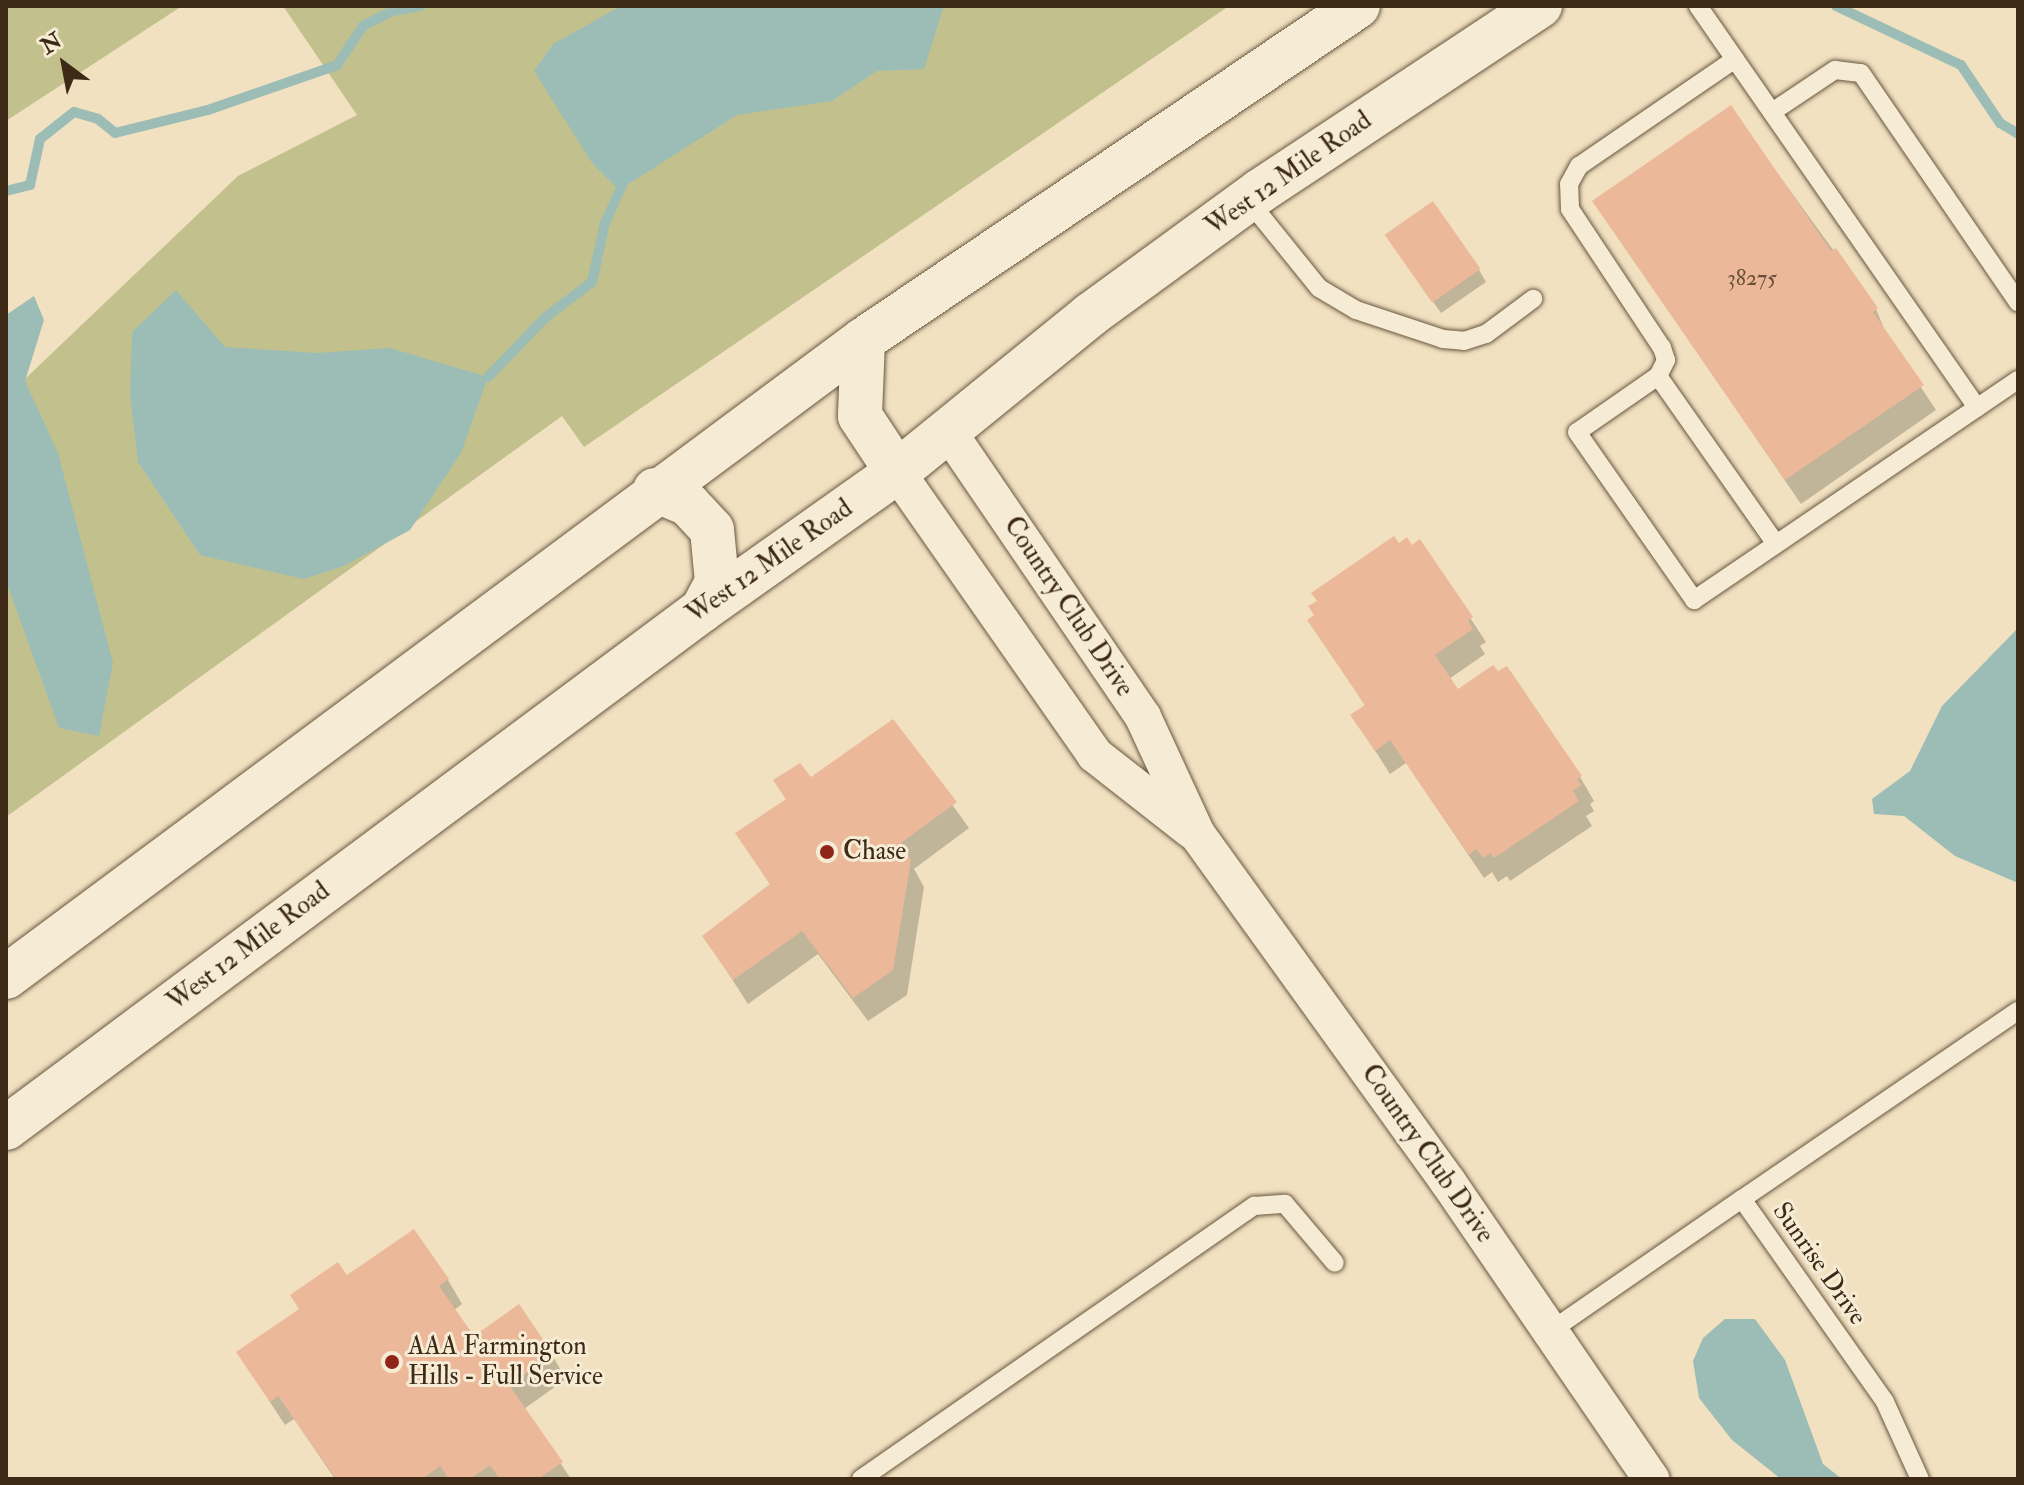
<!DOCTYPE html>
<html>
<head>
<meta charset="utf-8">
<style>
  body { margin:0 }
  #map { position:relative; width:2024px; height:1485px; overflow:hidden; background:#f1e1c0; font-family:"IM FELL Double Pica",serif }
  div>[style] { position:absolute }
  .green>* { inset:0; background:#c2c18d }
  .water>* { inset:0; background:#9bbdb6 }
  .shadow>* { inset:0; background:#0003 }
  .stream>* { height:10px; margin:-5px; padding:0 5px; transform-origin:5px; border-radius:5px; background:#9bbdb6 }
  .building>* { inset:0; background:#ebb99a; transform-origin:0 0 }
  .roads { filter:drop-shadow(0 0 2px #6a5740) drop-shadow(0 0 2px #6a5740) }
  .service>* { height:18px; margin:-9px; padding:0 9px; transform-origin:9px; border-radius:9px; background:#f6ecd6 }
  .minor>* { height:36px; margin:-18px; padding:0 18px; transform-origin:18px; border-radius:18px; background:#f6ecd6 }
  .secondary>* { height:44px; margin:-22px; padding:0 22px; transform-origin:22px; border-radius:22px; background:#f6ecd6 }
  .dots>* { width:22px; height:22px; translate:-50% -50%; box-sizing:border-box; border:4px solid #f6ecd6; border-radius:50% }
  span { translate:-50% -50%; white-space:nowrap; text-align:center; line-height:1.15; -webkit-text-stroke:6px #f6ecd6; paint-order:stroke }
  .number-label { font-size:22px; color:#684d36 }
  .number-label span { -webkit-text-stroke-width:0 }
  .street-label { font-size:26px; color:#3d2915 }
  .poi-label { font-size:26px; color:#3d2915 }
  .left { translate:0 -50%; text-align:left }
  .frame { position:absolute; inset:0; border:8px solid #3d2915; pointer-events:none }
  .north { position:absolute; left:24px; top:24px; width:80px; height:80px; -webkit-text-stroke:6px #f6ecd6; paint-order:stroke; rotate:328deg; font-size:22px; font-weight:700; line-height:32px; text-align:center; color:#3d2915 }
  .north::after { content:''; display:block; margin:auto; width:28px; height:36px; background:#3d2915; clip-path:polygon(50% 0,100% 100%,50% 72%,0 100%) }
</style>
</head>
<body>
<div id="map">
  <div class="green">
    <i style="clip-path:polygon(6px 6px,182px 6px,6px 121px)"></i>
    <i style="clip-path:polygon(283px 6px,1229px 6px,584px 447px,562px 416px,6px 817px,6px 397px,238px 176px,357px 115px)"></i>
  </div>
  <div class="water">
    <i style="clip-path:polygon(621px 6px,944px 6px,924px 69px,877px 71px,832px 101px,737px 115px,619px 190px,592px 163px,534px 71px,553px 44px)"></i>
    <i style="clip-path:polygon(176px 290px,225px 347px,317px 353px,390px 348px,488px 377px,461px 453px,410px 530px,344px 566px,304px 579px,200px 555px,138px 462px,130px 395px,132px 332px)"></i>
    <i style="clip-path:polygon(34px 296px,44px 320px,25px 381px,58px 453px,113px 663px,99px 736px,59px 728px,6px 581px,6px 315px)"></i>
    <i style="clip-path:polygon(2018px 628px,2018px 883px,1955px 856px,1904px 816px,1874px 814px,1872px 799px,1910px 771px,1942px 706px)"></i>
    <i style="clip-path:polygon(1725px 1319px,1755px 1319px,1785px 1360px,1823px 1464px,1842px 1479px,1781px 1479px,1732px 1440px,1699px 1398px,1693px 1361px,1703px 1338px)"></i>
  </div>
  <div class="shadow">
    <i style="clip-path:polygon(1730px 108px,1876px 309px,1887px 336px,1936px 410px,1801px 504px,1594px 202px)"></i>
    <i style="clip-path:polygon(1395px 247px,1479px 270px,1486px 282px,1441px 313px)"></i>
    <i style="clip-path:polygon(1420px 542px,1486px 642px,1480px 646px,1485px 654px,1449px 679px,1458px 691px,1580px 777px,1594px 801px,1590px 804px,1594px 811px,1586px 816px,1592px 826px,1510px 881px,1507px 876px,1498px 882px,1492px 872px,1484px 878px,1406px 763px,1390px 774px,1353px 716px,1366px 707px,1310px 621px,1398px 546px,1412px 547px)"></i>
    <i style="clip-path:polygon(893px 722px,969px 828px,914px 869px,924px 887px,907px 995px,868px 1021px,818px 954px,748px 1004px,704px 936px,771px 886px,737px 834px,787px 801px,775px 781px,811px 780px)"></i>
    <i style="clip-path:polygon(347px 1278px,448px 1280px,462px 1304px,454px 1310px,474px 1339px,552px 1355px,566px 1379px,524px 1409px,571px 1479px,335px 1479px,294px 1419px,285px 1425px,238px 1353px)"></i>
  </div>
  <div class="stream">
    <i style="left:1836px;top:6px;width:138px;rotate:25.3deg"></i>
    <i style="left:1961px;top:65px;width:70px;rotate:56.1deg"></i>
    <i style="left:2000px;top:123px;width:21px;rotate:31deg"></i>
    <i style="left:6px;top:191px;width:25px;rotate:-14deg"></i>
    <i style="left:30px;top:185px;width:47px;rotate:-77.7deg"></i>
    <i style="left:40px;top:139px;width:43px;rotate:-38.5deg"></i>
    <i style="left:74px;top:112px;width:25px;rotate:16deg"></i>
    <i style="left:98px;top:119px;width:22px;rotate:39deg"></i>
    <i style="left:115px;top:133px;width:96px;rotate:-13.9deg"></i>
    <i style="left:208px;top:110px;width:137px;rotate:-19.2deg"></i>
    <i style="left:337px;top:65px;width:47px;rotate:-56.3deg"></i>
    <i style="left:363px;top:26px;width:33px;rotate:-27deg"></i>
    <i style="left:392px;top:11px;width:29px;rotate:-10deg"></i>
    <i style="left:488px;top:377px;width:83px;rotate:-46deg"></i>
    <i style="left:546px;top:317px;width:58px;rotate:-37.3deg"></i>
    <i style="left:592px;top:282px;width:60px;rotate:-77.6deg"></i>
    <i style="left:605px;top:223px;width:48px;rotate:-65.6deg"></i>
  </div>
  <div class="building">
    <i style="clip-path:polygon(1731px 105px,1831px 251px,1836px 248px,1878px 308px,1873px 312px,1924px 385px,1785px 480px,1592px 201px)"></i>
    <i style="left:1433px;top:201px;width:83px;height:59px;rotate:55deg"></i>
    <i style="clip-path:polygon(1394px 536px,1399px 543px,1407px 537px,1412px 545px,1420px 539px,1473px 617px,1468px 620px,1473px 629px,1435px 655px,1458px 689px,1493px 665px,1498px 671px,1507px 666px,1582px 776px,1577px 779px,1581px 785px,1573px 791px,1579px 801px,1494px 858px,1491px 853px,1483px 858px,1476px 849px,1469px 855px,1390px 740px,1375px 751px,1350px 715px,1365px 705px,1307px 620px,1314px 615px,1308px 606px,1317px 601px,1311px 593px)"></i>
    <i style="clip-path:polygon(893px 719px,957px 802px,901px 843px,911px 860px,893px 970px,853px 998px,802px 931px,733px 980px,702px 936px,770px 884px,735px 833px,786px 799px,773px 780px,800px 763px,811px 777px)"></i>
    <i style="clip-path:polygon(414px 1229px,449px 1279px,439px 1286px,474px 1336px,519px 1304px,553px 1354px,509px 1385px,563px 1462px,538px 1479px,500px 1479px,490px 1465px,470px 1479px,449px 1479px,440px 1466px,422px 1479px,336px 1479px,278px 1396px,270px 1402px,236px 1352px,299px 1309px,290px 1295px,338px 1262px,347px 1275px)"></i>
  </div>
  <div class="roads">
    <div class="service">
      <i style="left:1698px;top:6px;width:489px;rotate:55.2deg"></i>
      <i style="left:1772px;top:112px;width:76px;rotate:-33.7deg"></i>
      <i style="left:1835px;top:70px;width:26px;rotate:7deg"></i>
      <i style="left:1861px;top:73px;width:278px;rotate:55.6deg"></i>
      <i style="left:1248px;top:200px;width:113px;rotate:51.1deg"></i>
      <i style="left:1319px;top:288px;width:43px;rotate:30.7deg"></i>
      <i style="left:1356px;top:310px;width:92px;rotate:18.4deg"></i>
      <i style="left:1443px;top:339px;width:21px;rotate:5deg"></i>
      <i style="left:1464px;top:341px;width:23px;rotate:-18deg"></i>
      <i style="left:1486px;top:334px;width:59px;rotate:-36.7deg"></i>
      <i style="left:1658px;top:376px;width:18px;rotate:-63deg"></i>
      <i style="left:1666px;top:360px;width:13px;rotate:-108deg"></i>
      <i style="left:1662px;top:348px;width:167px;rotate:-123.5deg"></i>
      <i style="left:1570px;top:209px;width:25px;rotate:-92deg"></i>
      <i style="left:1569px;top:184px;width:21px;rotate:-61deg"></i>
      <i style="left:1579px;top:166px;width:189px;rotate:-34.4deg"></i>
      <i style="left:1776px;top:544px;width:205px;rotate:-125.1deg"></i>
      <i style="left:1658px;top:376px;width:98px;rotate:145.3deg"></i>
      <i style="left:1577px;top:432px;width:205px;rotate:55.1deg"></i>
      <i style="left:1694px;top:600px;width:392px;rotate:-34.2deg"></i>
      <i style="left:1742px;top:1199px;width:334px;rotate:-34.3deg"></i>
      <i style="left:1549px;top:1332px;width:234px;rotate:-34.6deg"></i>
      <i style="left:1742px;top:1199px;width:248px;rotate:54.8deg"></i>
      <i style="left:1885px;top:1402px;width:85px;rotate:65.6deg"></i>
      <i style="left:861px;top:1479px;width:479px;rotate:-34.8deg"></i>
      <i style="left:1254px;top:1206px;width:31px;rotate:-4deg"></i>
      <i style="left:1285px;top:1204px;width:77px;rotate:49.7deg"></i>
    </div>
    <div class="minor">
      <i style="left:948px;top:431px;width:346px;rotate:55.7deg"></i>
      <i style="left:1143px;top:717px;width:129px;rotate:65.2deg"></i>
      <i style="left:1197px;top:834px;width:429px;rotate:54.2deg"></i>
      <i style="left:1448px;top:1182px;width:360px;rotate:55.6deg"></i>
      <i style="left:897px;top:472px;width:345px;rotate:55deg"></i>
      <i style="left:1095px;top:755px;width:122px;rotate:38deg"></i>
    </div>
    <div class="secondary">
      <i style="left:863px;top:340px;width:76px;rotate:92.3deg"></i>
      <i style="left:860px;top:416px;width:67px;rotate:56.5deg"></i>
      <i style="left:655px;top:490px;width:36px;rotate:23deg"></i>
      <i style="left:688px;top:504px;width:35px;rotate:47deg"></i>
      <i style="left:712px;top:530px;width:52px;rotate:84.5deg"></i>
      <i style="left:717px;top:582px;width:32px;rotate:118deg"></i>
      <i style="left:6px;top:977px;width:1068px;rotate:-36.62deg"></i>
      <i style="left:863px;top:340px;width:597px;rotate:-34.01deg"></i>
      <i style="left:6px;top:1128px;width:868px;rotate:-36.66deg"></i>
      <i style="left:702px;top:610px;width:239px;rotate:-35.3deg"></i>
      <i style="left:897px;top:472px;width:249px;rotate:-39.1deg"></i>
      <i style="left:1090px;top:315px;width:210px;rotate:-36.1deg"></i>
      <i style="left:1260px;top:191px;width:336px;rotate:-33.5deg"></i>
    </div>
  </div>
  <div class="dots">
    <i style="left:827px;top:852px;background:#8f2418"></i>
    <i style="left:392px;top:1362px;background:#8f2418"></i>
  </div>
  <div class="number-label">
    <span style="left:1752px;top:279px">38275</span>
  </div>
  <div class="street-label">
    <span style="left:1289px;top:174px;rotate:-35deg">West 12 Mile Road</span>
    <span style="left:770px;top:562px;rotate:-35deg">West 12 Mile Road</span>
    <span style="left:1068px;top:607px;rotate:56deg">Country Club Drive</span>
    <span style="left:249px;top:947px;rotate:-37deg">West 12 Mile Road</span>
    <span style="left:1427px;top:1154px;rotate:55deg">Country Club Drive</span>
    <span style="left:1819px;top:1264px;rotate:55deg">Sunrise Drive</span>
  </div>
  <div class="poi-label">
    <span class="left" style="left:843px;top:852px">Chase</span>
    <span class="left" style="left:408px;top:1362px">AAA Farmington<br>Hills - Full Service</span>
  </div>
  <div class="frame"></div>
  <div class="north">N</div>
</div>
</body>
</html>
